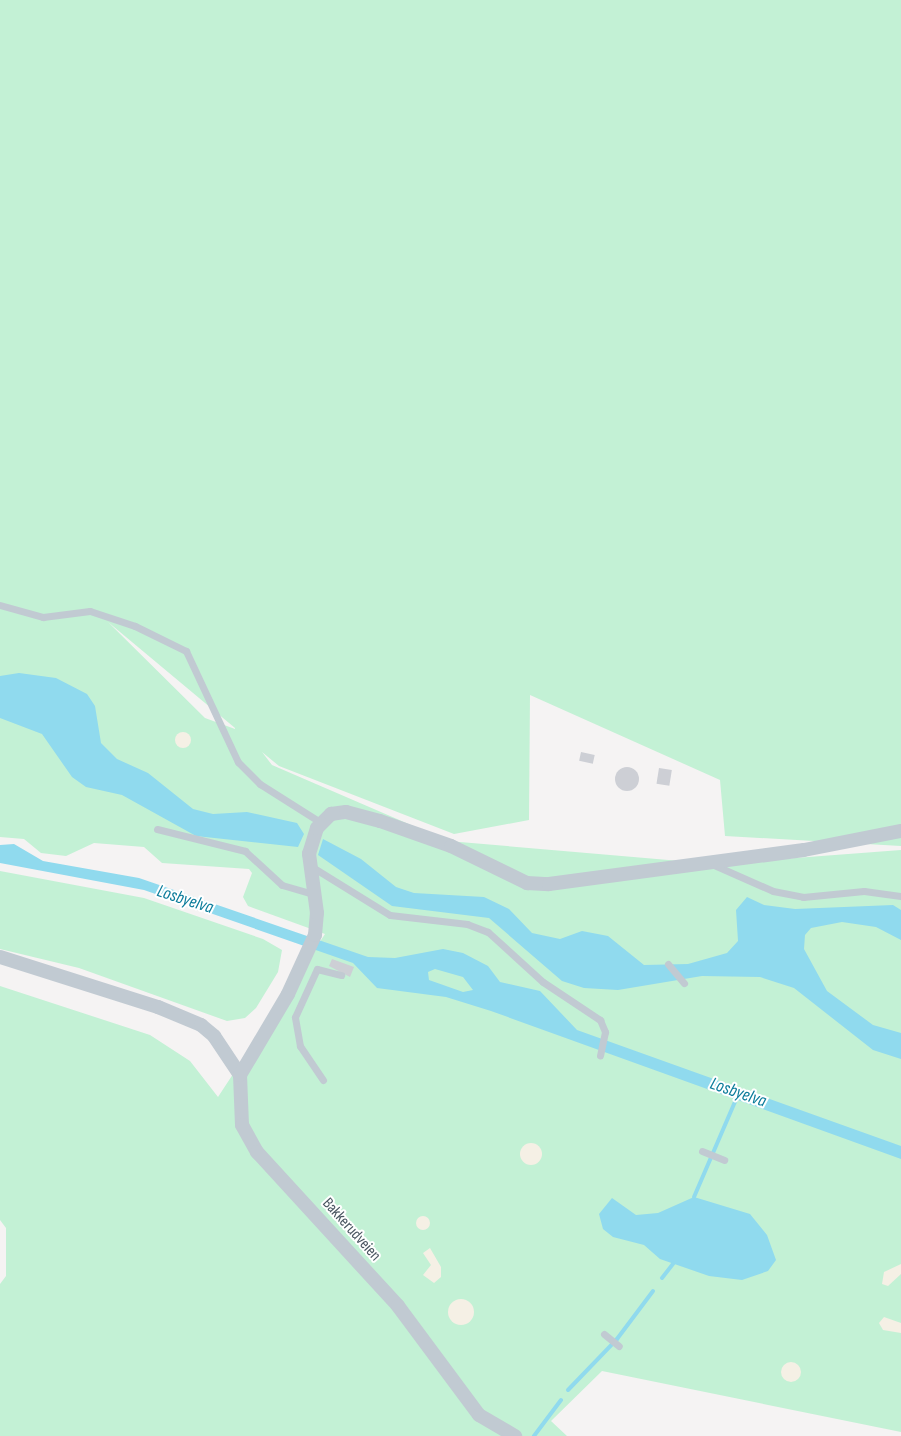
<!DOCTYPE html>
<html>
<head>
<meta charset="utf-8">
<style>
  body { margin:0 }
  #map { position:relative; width:901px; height:1436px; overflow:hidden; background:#f5f3f3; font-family:"Sofia Sans Condensed",sans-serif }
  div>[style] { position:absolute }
  .green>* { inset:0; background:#c3f1d5 }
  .sand>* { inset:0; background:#f5f0e5 }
  .round { border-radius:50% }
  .water>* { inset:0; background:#90daee }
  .stream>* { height:4px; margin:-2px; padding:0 2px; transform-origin:2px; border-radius:2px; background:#90daee }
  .building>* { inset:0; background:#cdcfd5; transform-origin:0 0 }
  .lane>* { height:7px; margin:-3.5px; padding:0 3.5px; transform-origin:3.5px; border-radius:3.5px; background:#c1cad2 }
  .street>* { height:14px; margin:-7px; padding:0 7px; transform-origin:7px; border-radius:7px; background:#c1cad2 }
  span { translate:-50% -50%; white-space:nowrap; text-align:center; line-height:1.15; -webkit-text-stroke:4px #fff; paint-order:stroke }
  .street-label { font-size:16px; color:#4a5661 }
  .water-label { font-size:18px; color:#0c7c9b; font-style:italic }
</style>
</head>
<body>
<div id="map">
  <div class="green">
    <i style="clip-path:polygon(evenodd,0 0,901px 0,901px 846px,725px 836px,720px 780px,530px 695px,529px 820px,454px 834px,279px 766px,262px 752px,272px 765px,448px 841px,715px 864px,901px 850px,901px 1432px,602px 1371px,551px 1421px,567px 1436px,0 1436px,0 1284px,6px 1276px,6px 1228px,0 1220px,0 986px,150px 1035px,190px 1061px,218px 1097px,325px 934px,248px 906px,243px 897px,252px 873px,249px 869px,162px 863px,144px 847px,94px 843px,66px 856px,41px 853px,24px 839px,0 837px,0 0,108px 622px,235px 728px,235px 729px,205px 718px,108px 622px)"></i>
    <i style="clip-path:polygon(0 871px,144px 898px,263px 939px,282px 950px,278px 972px,256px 1008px,245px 1018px,227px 1021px,79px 968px,0 949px)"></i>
  </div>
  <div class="sand">
    <i class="round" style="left:175px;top:732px;width:16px;height:16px"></i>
    <i class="round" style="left:520px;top:1143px;width:22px;height:22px"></i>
    <i class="round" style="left:416px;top:1216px;width:14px;height:14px"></i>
    <i style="clip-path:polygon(430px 1248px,441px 1267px,441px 1277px,434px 1283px,423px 1275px,431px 1265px,423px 1253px)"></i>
    <i style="clip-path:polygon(901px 1264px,901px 1274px,888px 1286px,882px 1284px,884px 1272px)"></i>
    <i class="round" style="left:448px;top:1299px;width:26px;height:26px"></i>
    <i style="clip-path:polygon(884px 1317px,901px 1323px,901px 1333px,883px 1330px,879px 1323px)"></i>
    <i class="round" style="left:781px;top:1362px;width:20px;height:20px"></i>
  </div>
  <div class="water">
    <i style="clip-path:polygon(19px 673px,56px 678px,87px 694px,95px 706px,101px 743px,117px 759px,148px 773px,193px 809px,213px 814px,247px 812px,297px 823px,304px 834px,298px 847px,196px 836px,122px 795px,86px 787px,72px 777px,42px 734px,0 718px,0 676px)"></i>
    <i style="clip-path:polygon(323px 839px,361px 859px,396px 887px,414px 893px,484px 897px,509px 909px,532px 933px,560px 939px,582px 931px,608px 936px,644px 965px,688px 964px,727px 953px,738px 941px,736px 910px,747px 897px,764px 905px,795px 909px,893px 905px,901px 910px,901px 940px,876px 927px,842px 922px,811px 928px,805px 935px,804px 949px,827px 991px,873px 1025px,901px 1033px,901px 1059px,873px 1050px,794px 988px,760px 977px,702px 976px,618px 990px,584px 988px,562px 981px,489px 918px,392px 906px,318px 855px)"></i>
    <i style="clip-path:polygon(evenodd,14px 844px,43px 861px,139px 878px,368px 957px,395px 958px,443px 949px,463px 953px,488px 966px,500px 982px,540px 991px,577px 1030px,901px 1146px,901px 1159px,491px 1011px,446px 997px,377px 988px,353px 963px,144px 890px,0 863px,0 845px,14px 844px,435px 969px,463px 977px,473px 990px,463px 992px,429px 980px,428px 972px,435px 969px)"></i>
    <i style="clip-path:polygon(694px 1197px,750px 1214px,767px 1235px,776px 1260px,768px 1271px,742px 1280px,709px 1276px,660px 1259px,644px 1245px,613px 1237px,603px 1229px,599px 1214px,612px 1198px,636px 1215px,658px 1213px)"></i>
  </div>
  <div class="stream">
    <i style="left:694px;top:1197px;width:111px;rotate:-66.7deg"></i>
    <i style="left:662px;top:1278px;width:18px;rotate:-52deg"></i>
    <i style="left:568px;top:1390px;width:71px;rotate:-46.1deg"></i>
    <i style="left:617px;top:1339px;width:60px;rotate:-53.1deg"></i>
    <i style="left:534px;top:1436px;width:45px;rotate:-53.1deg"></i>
  </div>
  <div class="building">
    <i style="left:581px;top:752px;width:14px;height:9px;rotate:12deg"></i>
    <i class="round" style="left:615px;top:767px;width:24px;height:24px"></i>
    <i style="left:659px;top:768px;width:13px;height:16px;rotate:9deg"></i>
    <i style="clip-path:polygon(332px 959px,354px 967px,350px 977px,329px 966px)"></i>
  </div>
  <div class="lane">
    <i style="left:0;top:605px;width:45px;rotate:15.6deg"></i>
    <i style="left:43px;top:617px;width:47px;rotate:-7.3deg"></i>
    <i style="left:90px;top:611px;width:47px;rotate:18.4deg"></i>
    <i style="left:135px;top:626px;width:57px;rotate:26.1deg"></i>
    <i style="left:186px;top:651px;width:123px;rotate:64.9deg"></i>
    <i style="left:238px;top:762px;width:31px;rotate:45deg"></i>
    <i style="left:260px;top:784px;width:71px;rotate:32.3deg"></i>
    <i style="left:157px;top:829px;width:91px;rotate:14deg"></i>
    <i style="left:245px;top:851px;width:50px;rotate:42.6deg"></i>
    <i style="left:282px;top:885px;width:32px;rotate:16deg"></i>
    <i style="left:309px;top:865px;width:95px;rotate:31.7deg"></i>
    <i style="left:390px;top:915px;width:78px;rotate:6.7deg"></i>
    <i style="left:467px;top:924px;width:22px;rotate:21deg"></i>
    <i style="left:488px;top:932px;width:74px;rotate:42.3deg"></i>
    <i style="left:543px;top:982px;width:69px;rotate:33.7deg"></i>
    <i style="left:600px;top:1020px;width:13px;rotate:67deg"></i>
    <i style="left:605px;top:1032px;width:24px;rotate:102deg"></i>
    <i style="left:714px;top:865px;width:64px;rotate:23.8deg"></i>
    <i style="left:773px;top:891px;width:31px;rotate:11deg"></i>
    <i style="left:803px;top:897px;width:61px;rotate:-5.6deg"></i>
    <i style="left:864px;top:891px;width:37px;rotate:8deg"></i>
    <i style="left:668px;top:964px;width:25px;rotate:50deg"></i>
    <i style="left:323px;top:1080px;width:41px;rotate:-124.1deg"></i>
    <i style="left:300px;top:1046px;width:29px;rotate:-100deg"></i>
    <i style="left:295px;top:1017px;width:53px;rotate:-65.4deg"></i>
    <i style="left:317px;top:969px;width:25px;rotate:14deg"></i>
    <i style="left:702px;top:1151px;width:24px;rotate:22deg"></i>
    <i style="left:604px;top:1334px;width:19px;rotate:39deg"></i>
  </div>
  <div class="street">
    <i style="left:0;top:957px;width:166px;rotate:17.6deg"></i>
    <i style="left:158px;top:1007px;width:47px;rotate:22.7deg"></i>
    <i style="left:201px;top:1025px;width:17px;rotate:40deg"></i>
    <i style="left:214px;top:1036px;width:47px;rotate:56.3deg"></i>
    <i style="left:240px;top:1075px;width:50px;rotate:87.7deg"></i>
    <i style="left:242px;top:1125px;width:31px;rotate:61deg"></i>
    <i style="left:257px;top:1152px;width:209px;rotate:47.5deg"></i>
    <i style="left:398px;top:1306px;width:136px;rotate:53.4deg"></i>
    <i style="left:479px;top:1415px;width:42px;rotate:30.3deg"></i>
    <i style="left:240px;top:1075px;width:94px;rotate:-59.3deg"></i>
    <i style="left:288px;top:994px;width:65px;rotate:-65.4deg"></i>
    <i style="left:315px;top:935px;width:22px;rotate:-85deg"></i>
    <i style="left:317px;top:913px;width:60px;rotate:-97.7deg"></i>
    <i style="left:309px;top:854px;width:27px;rotate:-73deg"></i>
    <i style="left:317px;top:828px;width:20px;rotate:-45deg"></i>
    <i style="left:331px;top:814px;width:15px;rotate:-8deg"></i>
    <i style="left:346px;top:812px;width:35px;rotate:15deg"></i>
    <i style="left:380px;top:821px;width:75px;rotate:19.4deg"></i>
    <i style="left:451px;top:846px;width:85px;rotate:26deg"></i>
    <i style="left:527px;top:883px;width:22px;rotate:3deg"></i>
    <i style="left:549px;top:884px;width:257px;rotate:-7.6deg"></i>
    <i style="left:804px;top:850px;width:99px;rotate:-11.1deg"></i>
  </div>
  <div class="street-label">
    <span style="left:351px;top:1230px;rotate:48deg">Bakkerudveien</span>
  </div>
  <div class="water-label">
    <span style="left:185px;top:900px;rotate:18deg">Losbyelva</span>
    <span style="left:738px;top:1093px;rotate:19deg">Losbyelva</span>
  </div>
</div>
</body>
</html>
